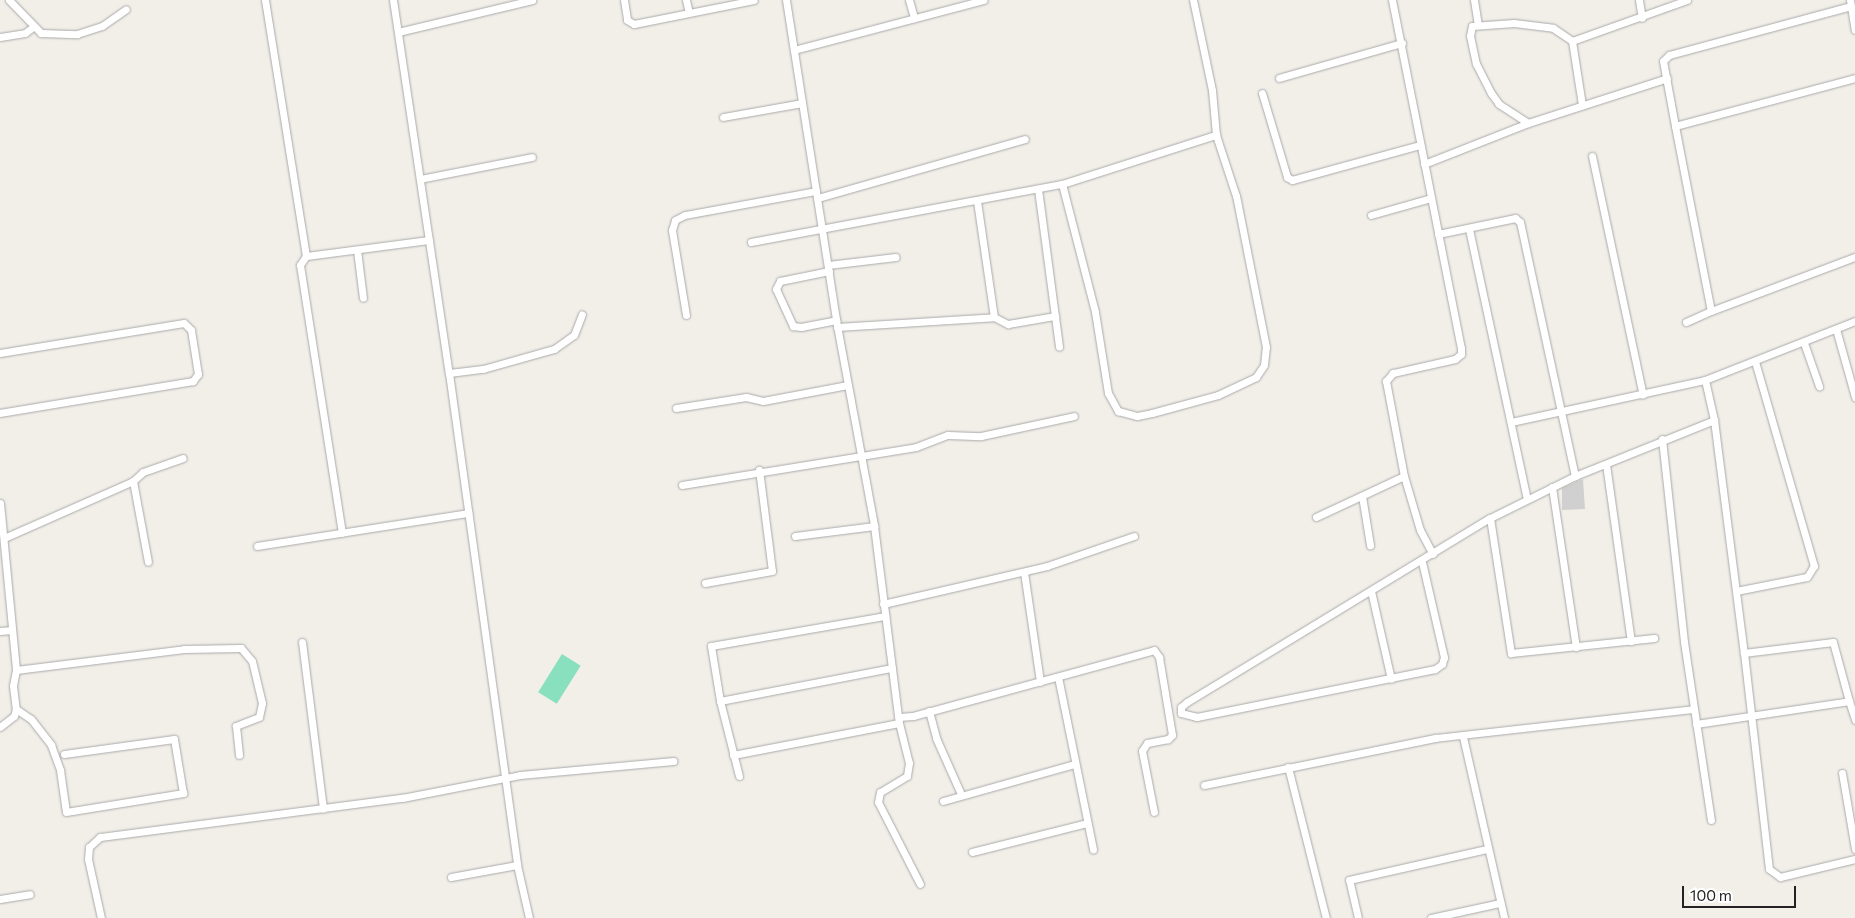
<!DOCTYPE html>
<html>
<head>
<meta charset="utf-8">
<style>
  body { margin:0 }
  #map { position:relative; width:1855px; height:918px; overflow:hidden; background:#f2efe9; font-family:Commissioner,sans-serif }
  div>[style] { position:absolute }
  .religious>* { inset:0; background:#d0d0d0 }
  .pitch>* { inset:0; background:#88e0be; transform-origin:0 0 }
  .roads { filter:drop-shadow(0 0 1px #a9a9a9) drop-shadow(0 0 1px #a9a9a9) }
  .minor>* { height:7px; margin:-3.5px; padding:0 3.5px; transform-origin:3.5px; border-radius:3.5px; background:#fff }
  span { translate:-50% -50%; white-space:nowrap; text-align:center; line-height:1.15; -webkit-text-stroke:4px #fff; paint-order:stroke }
  .scale { position:absolute; left:1682px; top:886px; width:114px; height:22px; box-sizing:border-box; border:2px solid #222; border-top:0; padding-left:6px; font-size:15px; line-height:18px; white-space:nowrap; color:#222; -webkit-text-stroke:4px #fff; paint-order:stroke }
</style>
</head>
<body>
<div id="map">
  <div class="religious">
    <i style="clip-path:polygon(1583px 479px,1585px 509px,1562px 510px,1562px 488px)"></i>
  </div>
  <div class="pitch">
    <i style="left:562px;top:654px;width:22px;height:45px;rotate:32deg"></i>
  </div>
  <div class="roads">
    <div class="minor">
      <i style="left:9px;top:0;width:46px;rotate:45.9deg"></i>
      <i style="left:41px;top:33px;width:36px;rotate:2deg"></i>
      <i style="left:77px;top:34px;width:26px;rotate:-18deg"></i>
      <i style="left:102px;top:26px;width:29px;rotate:-35deg"></i>
      <i style="left:265px;top:0;width:259px;rotate:80.9deg"></i>
      <i style="left:306px;top:256px;width:11px;rotate:124deg"></i>
      <i style="left:300px;top:265px;width:271px;rotate:81.1deg"></i>
      <i style="left:393px;top:0;width:377px;rotate:81.5deg"></i>
      <i style="left:449px;top:373px;width:497px;rotate:82.1deg"></i>
      <i style="left:517px;top:865px;width:54px;rotate:77.2deg"></i>
      <i style="left:624px;top:0;width:20px;rotate:81deg"></i>
      <i style="left:627px;top:20px;width:8px;rotate:30deg"></i>
      <i style="left:634px;top:24px;width:122px;rotate:-11.3deg"></i>
      <i style="left:686px;top:0;width:13px;rotate:77deg"></i>
      <i style="left:786px;top:0;width:324px;rotate:81.1deg"></i>
      <i style="left:836px;top:320px;width:209px;rotate:79.5deg"></i>
      <i style="left:874px;top:526px;width:199px;rotate:82.8deg"></i>
      <i style="left:899px;top:723px;width:41px;rotate:76deg"></i>
      <i style="left:909px;top:763px;width:13px;rotate:99deg"></i>
      <i style="left:907px;top:776px;width:31px;rotate:149deg"></i>
      <i style="left:880px;top:792px;width:10px;rotate:101deg"></i>
      <i style="left:878px;top:802px;width:92px;rotate:62.9deg"></i>
      <i style="left:909px;top:0;width:19px;rotate:74deg"></i>
      <i style="left:1392px;top:0;width:355px;rotate:78.8deg"></i>
      <i style="left:1461px;top:348px;width:6px;rotate:90deg"></i>
      <i style="left:1461px;top:354px;width:8px;rotate:140deg"></i>
      <i style="left:1455px;top:359px;width:64px;rotate:167.3deg"></i>
      <i style="left:1393px;top:373px;width:11px;rotate:131deg"></i>
      <i style="left:1386px;top:381px;width:97px;rotate:79.3deg"></i>
      <i style="left:1404px;top:476px;width:56px;rotate:73.5deg"></i>
      <i style="left:1420px;top:530px;width:27px;rotate:62deg"></i>
      <i style="left:1474px;top:0;width:24px;rotate:81deg"></i>
      <i style="left:1639px;top:0;width:18px;rotate:81deg"></i>
      <i style="left:1850px;top:0;width:30px;rotate:81deg"></i>
      <i style="left:1851px;top:6px;width:188px;rotate:164.9deg"></i>
      <i style="left:1669px;top:55px;width:8px;rotate:135deg"></i>
      <i style="left:1663px;top:61px;width:66px;rotate:79.5deg"></i>
      <i style="left:1675px;top:126px;width:186px;rotate:-14.9deg"></i>
      <i style="left:398px;top:32px;width:138px;rotate:-13.4deg"></i>
      <i style="left:0;top:37px;width:25px;rotate:-9deg"></i>
      <i style="left:25px;top:33px;width:10px;rotate:-37deg"></i>
      <i style="left:1572px;top:41px;width:122px;rotate:-19.6deg"></i>
      <i style="left:794px;top:50px;width:196px;rotate:-14.8deg"></i>
      <i style="left:1279px;top:78px;width:128px;rotate:-15.9deg"></i>
      <i style="left:1262px;top:93px;width:88px;rotate:73.4deg"></i>
      <i style="left:1287px;top:177px;width:6px;rotate:31deg"></i>
      <i style="left:1292px;top:180px;width:133px;rotate:-15.3deg"></i>
      <i style="left:723px;top:117px;width:80px;rotate:-10deg"></i>
      <i style="left:1528px;top:123px;width:35px;rotate:-147deg"></i>
      <i style="left:1499px;top:104px;width:14px;rotate:-126deg"></i>
      <i style="left:1491px;top:93px;width:33px;rotate:-117deg"></i>
      <i style="left:1476px;top:64px;width:29px;rotate:-102deg"></i>
      <i style="left:1470px;top:36px;width:10px;rotate:-79deg"></i>
      <i style="left:1472px;top:26px;width:42px;rotate:-4.1deg"></i>
      <i style="left:1514px;top:23px;width:39px;rotate:7deg"></i>
      <i style="left:1553px;top:28px;width:23px;rotate:34deg"></i>
      <i style="left:1572px;top:41px;width:65px;rotate:81.1deg"></i>
      <i style="left:1675px;top:126px;width:188px;rotate:79deg"></i>
      <i style="left:1711px;top:311px;width:154px;rotate:-20.6deg"></i>
      <i style="left:1592px;top:156px;width:244px;rotate:78deg"></i>
      <i style="left:1424px;top:164px;width:112px;rotate:-21.5deg"></i>
      <i style="left:1528px;top:123px;width:146px;rotate:-17.9deg"></i>
      <i style="left:420px;top:179px;width:114px;rotate:-11.1deg"></i>
      <i style="left:1062px;top:184px;width:132px;rotate:75.5deg"></i>
      <i style="left:1095px;top:312px;width:82px;rotate:80.9deg"></i>
      <i style="left:1108px;top:393px;width:21px;rotate:61deg"></i>
      <i style="left:1118px;top:411px;width:20px;rotate:15deg"></i>
      <i style="left:1137px;top:416px;width:15px;rotate:-11deg"></i>
      <i style="left:1152px;top:413px;width:68px;rotate:-15.3deg"></i>
      <i style="left:1218px;top:395px;width:42px;rotate:-25.3deg"></i>
      <i style="left:1256px;top:377px;width:14px;rotate:-56deg"></i>
      <i style="left:1264px;top:365px;width:18px;rotate:-84deg"></i>
      <i style="left:1266px;top:347px;width:154px;rotate:-101.2deg"></i>
      <i style="left:1236px;top:196px;width:64px;rotate:-108.2deg"></i>
      <i style="left:1216px;top:135px;width:45px;rotate:-95.1deg"></i>
      <i style="left:1212px;top:90px;width:92px;rotate:-101.9deg"></i>
      <i style="left:1038px;top:189px;width:159px;rotate:82.4deg"></i>
      <i style="left:818px;top:198px;width:215px;rotate:-15.9deg"></i>
      <i style="left:977px;top:201px;width:117px;rotate:81.7deg"></i>
      <i style="left:994px;top:317px;width:16px;rotate:27deg"></i>
      <i style="left:1008px;top:324px;width:48px;rotate:-9.7deg"></i>
      <i style="left:1371px;top:215px;width:62px;rotate:-15.8deg"></i>
      <i style="left:1469px;top:229px;width:276px;rotate:77.9deg"></i>
      <i style="left:1438px;top:234px;width:79px;rotate:-11.7deg"></i>
      <i style="left:1515px;top:218px;width:6px;rotate:39deg"></i>
      <i style="left:1520px;top:222px;width:260px;rotate:77.8deg"></i>
      <i style="left:751px;top:242px;width:316px;rotate:-10.6deg"></i>
      <i style="left:1062px;top:184px;width:162px;rotate:-17.7deg"></i>
      <i style="left:357px;top:250px;width:48px;rotate:82.9deg"></i>
      <i style="left:306px;top:256px;width:124px;rotate:-7.4deg"></i>
      <i style="left:828px;top:265px;width:68px;rotate:-6.7deg"></i>
      <i style="left:829px;top:271px;width:50px;rotate:168.5deg"></i>
      <i style="left:780px;top:281px;width:9px;rotate:117deg"></i>
      <i style="left:776px;top:289px;width:41px;rotate:65.3deg"></i>
      <i style="left:793px;top:326px;width:8px;rotate:7deg"></i>
      <i style="left:801px;top:327px;width:36px;rotate:-11deg"></i>
      <i style="left:686px;top:315px;width:86px;rotate:-99.4deg"></i>
      <i style="left:672px;top:230px;width:10px;rotate:-73deg"></i>
      <i style="left:675px;top:220px;width:11px;rotate:-27deg"></i>
      <i style="left:685px;top:215px;width:133px;rotate:-10.4deg"></i>
      <i style="left:1686px;top:322px;width:27px;rotate:-24deg"></i>
      <i style="left:837px;top:327px;width:157px;rotate:-3.6deg"></i>
      <i style="left:1836px;top:329px;width:71px;rotate:74.4deg"></i>
      <i style="left:1804px;top:343px;width:46px;rotate:70.8deg"></i>
      <i style="left:0;top:353px;width:186px;rotate:-9.3deg"></i>
      <i style="left:184px;top:323px;width:10px;rotate:45deg"></i>
      <i style="left:191px;top:330px;width:45px;rotate:81deg"></i>
      <i style="left:198px;top:374px;width:9px;rotate:126deg"></i>
      <i style="left:193px;top:381px;width:196px;rotate:170.6deg"></i>
      <i style="left:449px;top:373px;width:34px;rotate:-7deg"></i>
      <i style="left:483px;top:369px;width:74px;rotate:-15.7deg"></i>
      <i style="left:554px;top:349px;width:24px;rotate:-35deg"></i>
      <i style="left:574px;top:335px;width:22px;rotate:-69deg"></i>
      <i style="left:1705px;top:380px;width:41px;rotate:77.3deg"></i>
      <i style="left:1714px;top:420px;width:235px;rotate:82.7deg"></i>
      <i style="left:1744px;top:653px;width:217px;rotate:83.4deg"></i>
      <i style="left:1769px;top:869px;width:14px;rotate:36deg"></i>
      <i style="left:1780px;top:877px;width:77px;rotate:-13.5deg"></i>
      <i style="left:676px;top:408px;width:71px;rotate:-8.9deg"></i>
      <i style="left:746px;top:397px;width:17px;rotate:13deg"></i>
      <i style="left:763px;top:401px;width:86px;rotate:-10.7deg"></i>
      <i style="left:1511px;top:422px;width:198px;rotate:-12.2deg"></i>
      <i style="left:1705px;top:380px;width:161px;rotate:-21.5deg"></i>
      <i style="left:1662px;top:439px;width:204px;rotate:83.8deg"></i>
      <i style="left:1684px;top:642px;width:180px;rotate:81.4deg"></i>
      <i style="left:1606px;top:464px;width:179px;rotate:82deg"></i>
      <i style="left:133px;top:481px;width:82px;rotate:79.5deg"></i>
      <i style="left:682px;top:485px;width:237px;rotate:-9.2deg"></i>
      <i style="left:916px;top:447px;width:34px;rotate:-21deg"></i>
      <i style="left:948px;top:435px;width:33px;rotate:2deg"></i>
      <i style="left:981px;top:436px;width:95px;rotate:-12.1deg"></i>
      <i style="left:1552px;top:487px;width:162px;rotate:81.5deg"></i>
      <i style="left:1362px;top:496px;width:50px;rotate:80.7deg"></i>
      <i style="left:0;top:503px;width:168px;rotate:84.5deg"></i>
      <i style="left:16px;top:670px;width:16px;rotate:101deg"></i>
      <i style="left:13px;top:686px;width:23px;rotate:83deg"></i>
      <i style="left:16px;top:709px;width:7px;rotate:106deg"></i>
      <i style="left:14px;top:716px;width:18px;rotate:142deg"></i>
      <i style="left:1316px;top:517px;width:97px;rotate:-25deg"></i>
      <i style="left:1490px;top:518px;width:137px;rotate:81.2deg"></i>
      <i style="left:1511px;top:653px;width:144px;rotate:-6deg"></i>
      <i style="left:795px;top:536px;width:80px;rotate:-7.2deg"></i>
      <i style="left:4px;top:538px;width:141px;rotate:-23.8deg"></i>
      <i style="left:133px;top:481px;width:13px;rotate:-42deg"></i>
      <i style="left:143px;top:472px;width:42px;rotate:-19.3deg"></i>
      <i style="left:257px;top:546px;width:214px;rotate:-8.9deg"></i>
      <i style="left:1422px;top:562px;width:98px;rotate:77deg"></i>
      <i style="left:1444px;top:657px;width:7px;rotate:106deg"></i>
      <i style="left:1442px;top:664px;width:9px;rotate:144deg"></i>
      <i style="left:1435px;top:669px;width:243px;rotate:168.6deg"></i>
      <i style="left:1197px;top:717px;width:16px;rotate:-166deg"></i>
      <i style="left:1181px;top:713px;width:6px;rotate:-90deg"></i>
      <i style="left:1181px;top:707px;width:8px;rotate:-40deg"></i>
      <i style="left:1187px;top:702px;width:354px;rotate:-31.3deg"></i>
      <i style="left:1490px;top:518px;width:95px;rotate:-26.3deg"></i>
      <i style="left:1575px;top:476px;width:150px;rotate:-21.9deg"></i>
      <i style="left:1024px;top:572px;width:111px;rotate:81.7deg"></i>
      <i style="left:705px;top:583px;width:68px;rotate:-10.2deg"></i>
      <i style="left:772px;top:571px;width:102px;rotate:-97.3deg"></i>
      <i style="left:1371px;top:591px;width:90px;rotate:77.2deg"></i>
      <i style="left:1736px;top:591px;width:72px;rotate:-11.2deg"></i>
      <i style="left:1807px;top:577px;width:13px;rotate:-58deg"></i>
      <i style="left:1814px;top:566px;width:212px;rotate:-106.1deg"></i>
      <i style="left:883px;top:604px;width:168px;rotate:-13deg"></i>
      <i style="left:1047px;top:566px;width:92px;rotate:-19deg"></i>
      <i style="left:0;top:631px;width:12px;rotate:-5deg"></i>
      <i style="left:302px;top:642px;width:168px;rotate:82.8deg"></i>
      <i style="left:16px;top:670px;width:169px;rotate:-7.1deg"></i>
      <i style="left:184px;top:649px;width:57px;rotate:-1deg"></i>
      <i style="left:241px;top:648px;width:17px;rotate:50deg"></i>
      <i style="left:252px;top:661px;width:43px;rotate:76.6deg"></i>
      <i style="left:262px;top:703px;width:14px;rotate:102deg"></i>
      <i style="left:259px;top:717px;width:25px;rotate:159deg"></i>
      <i style="left:236px;top:726px;width:29px;rotate:84deg"></i>
      <i style="left:1058px;top:677px;width:176px;rotate:78.5deg"></i>
      <i style="left:720px;top:701px;width:175px;rotate:-10.9deg"></i>
      <i style="left:1849px;top:701px;width:20px;rotate:72deg"></i>
      <i style="left:16px;top:709px;width:18px;rotate:34deg"></i>
      <i style="left:31px;top:719px;width:33px;rotate:52deg"></i>
      <i style="left:51px;top:745px;width:27px;rotate:70deg"></i>
      <i style="left:60px;top:770px;width:42px;rotate:81.9deg"></i>
      <i style="left:66px;top:812px;width:119px;rotate:-9.2deg"></i>
      <i style="left:183px;top:793px;width:55px;rotate:-99.5deg"></i>
      <i style="left:174px;top:739px;width:111px;rotate:172.2deg"></i>
      <i style="left:929px;top:711px;width:28px;rotate:75deg"></i>
      <i style="left:936px;top:738px;width:59px;rotate:66deg"></i>
      <i style="left:899px;top:717px;width:14px;rotate:-4deg"></i>
      <i style="left:913px;top:716px;width:250px;rotate:-15.3deg"></i>
      <i style="left:1154px;top:650px;width:9px;rotate:54deg"></i>
      <i style="left:1159px;top:657px;width:79px;rotate:80.5deg"></i>
      <i style="left:1172px;top:735px;width:6px;rotate:135deg"></i>
      <i style="left:1168px;top:739px;width:21px;rotate:169deg"></i>
      <i style="left:1147px;top:743px;width:9px;rotate:122deg"></i>
      <i style="left:1142px;top:751px;width:62px;rotate:78.9deg"></i>
      <i style="left:1696px;top:724px;width:155px;rotate:-8.5deg"></i>
      <i style="left:1849px;top:701px;width:61px;rotate:-105.2deg"></i>
      <i style="left:1833px;top:642px;width:90px;rotate:173deg"></i>
      <i style="left:1463px;top:737px;width:186px;rotate:77.2deg"></i>
      <i style="left:733px;top:755px;width:169px;rotate:-10.9deg"></i>
      <i style="left:1288px;top:767px;width:156px;rotate:75.9deg"></i>
      <i style="left:1842px;top:773px;width:77px;rotate:80.3deg"></i>
      <i style="left:739px;top:776px;width:77px;rotate:-104.2deg"></i>
      <i style="left:720px;top:701px;width:56px;rotate:-99.3deg"></i>
      <i style="left:711px;top:646px;width:177px;rotate:-9.8deg"></i>
      <i style="left:1204px;top:785px;width:236px;rotate:-11.5deg"></i>
      <i style="left:1435px;top:738px;width:260px;rotate:-6.4deg"></i>
      <i style="left:943px;top:801px;width:137px;rotate:-15.7deg"></i>
      <i style="left:972px;top:852px;width:119px;rotate:-14.2deg"></i>
      <i style="left:451px;top:877px;width:67px;rotate:-10.3deg"></i>
      <i style="left:0;top:899px;width:30px;rotate:-9deg"></i>
      <i style="left:101px;top:918px;width:60px;rotate:-102.4deg"></i>
      <i style="left:88px;top:859px;width:12px;rotate:-85deg"></i>
      <i style="left:89px;top:847px;width:15px;rotate:-42deg"></i>
      <i style="left:100px;top:837px;width:305px;rotate:-7.4deg"></i>
      <i style="left:402px;top:798px;width:120px;rotate:-11deg"></i>
      <i style="left:520px;top:775px;width:154px;rotate:-5.2deg"></i>
      <i style="left:1358px;top:918px;width:39px;rotate:-103deg"></i>
      <i style="left:1349px;top:880px;width:141px;rotate:-12.7deg"></i>
      <i style="left:1431px;top:918px;width:71px;rotate:-12.3deg"></i>
    </div>
  </div>
  <div class="scale">100 m</div>
</div>
</body>
</html>
